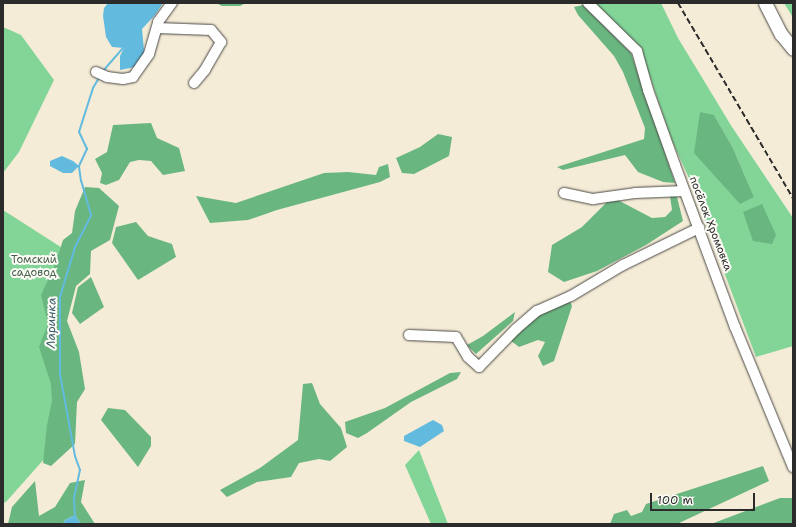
<!DOCTYPE html>
<html>
<head>
<meta charset="utf-8">
<style>
  body { margin:0 }
  #map { position:relative; width:796px; height:527px; overflow:hidden; background:#f5ecd7; font-family:"Shantell Sans",sans-serif }
  div>[style] { position:absolute }
  .green>* { inset:0; background:#83d597 }
  .forest>* { inset:0; background:#6ab680 }
  .water>* { inset:0; background:#62bbdf }
  .stream>* { height:2px; margin:-1px; padding:0 1px; transform-origin:1px; border-radius:1px; background:#62bbdf }
  .roads { filter:drop-shadow(0 0 1px #494845) drop-shadow(0 0 1px #494845) }
  .minor>* { height:10px; margin:-5px; padding:0 5px; transform-origin:5px; border-radius:5px; background:#fff }
  .major>* { height:13px; margin:-6.5px; padding:0 6.5px; transform-origin:6.5px; border-radius:6.5px; background:#fff }
  .rail>* { height:2px; margin-top:-1px; transform-origin:0; background:repeating-linear-gradient(90deg,#2b2b2b 0 6px,transparent 0 9px) }
  span { translate:-50% -50%; white-space:nowrap; text-align:center; line-height:1.15; -webkit-text-stroke:4px #fdfcf7; paint-order:stroke }
  .street-label { font-size:11px; color:#2b2b2b }
  .park-label { font-size:11px; color:#455e4b }
  .water-label { font-size:12px; color:#3e5d6a; font-style:italic }
  .frame { position:absolute; inset:0; border:4px solid #2b2b2b; pointer-events:none }
  .scale { position:absolute; left:650px; top:493px; width:105px; height:18px; box-sizing:border-box; border:2px solid #2b2b2b; border-top:0; padding-left:5px; font-size:12px; line-height:14px; white-space:nowrap; color:#2b2b2b; -webkit-text-stroke:3px #fdfcf7; paint-order:stroke }
</style>
</head>
<body>
<div id="map">
  <div class="green">
    <i style="clip-path:polygon(evenodd,594px 3px,661px 3px,678px 38px,732px 127px,793px 218px,793px 346px,756px 357px,688px 176px,672px 141px,640px 48px,594px 3px,714px 115px,733px 148px,754px 197px,714px 115px)"></i>
    <i style="clip-path:polygon(784px 3px,793px 3px,793px 18px,792px 16px)"></i>
    <i style="clip-path:polygon(3px 27px,21px 35px,54px 80px,19px 152px,3px 173px)"></i>
    <i style="clip-path:polygon(3px 210px,67px 251px,53px 449px,6px 502px,3px 503px)"></i>
    <i style="clip-path:polygon(419px 450px,448px 524px,431px 524px,405px 465px)"></i>
  </div>
  <div class="forest">
    <i style="clip-path:polygon(216px 3px,246px 3px,240px 6px,222px 6px)"></i>
    <i style="clip-path:polygon(583px 5px,631px 53px,675px 183px,663px 182px,638px 172px,625px 155px,563px 170px,557px 167px,644px 139px,645px 128px,623px 72px,614px 56px,578px 15px,574px 7px)"></i>
    <i style="clip-path:polygon(700px 112px,714px 115px,733px 148px,754px 197px,740px 204px,694px 153px)"></i>
    <i style="clip-path:polygon(151px 123px,157px 138px,179px 148px,185px 171px,163px 175px,151px 161px,139px 160px,130px 162px,119px 180px,106px 185px,100px 183px,102px 173px,95px 159px,107px 152px,113px 125px)"></i>
    <i style="clip-path:polygon(438px 134px,452px 137px,449px 156px,414px 174px,402px 173px,396px 158px,420px 147px)"></i>
    <i style="clip-path:polygon(388px 164px,390px 177px,380px 182px,277px 210px,248px 220px,210px 223px,196px 196px,236px 203px,324px 173px,348px 172px,376px 175px,379px 167px)"></i>
    <i style="clip-path:polygon(85px 187px,99px 188px,119px 206px,110px 240px,91px 251px,90px 274px,76px 286px,67px 321px,79px 352px,85px 389px,77px 402px,75px 444px,51px 466px,43px 463px,47px 425px,52px 401px,51px 384px,39px 347px,48px 324px,41px 295px,55px 265px,63px 240px,72px 233px,75px 211px)"></i>
    <i style="clip-path:polygon(670px 196px,677px 197px,683px 221px,646px 245px,597px 271px,564px 282px,548px 272px,552px 245px,582px 227px,612px 197px,652px 218px,665px 217px,672px 210px)"></i>
    <i style="clip-path:polygon(762px 204px,776px 235px,772px 244px,753px 241px,743px 212px)"></i>
    <i style="clip-path:polygon(136px 222px,148px 236px,172px 244px,176px 257px,138px 280px,112px 243px,116px 227px)"></i>
    <i style="clip-path:polygon(91px 277px,104px 307px,80px 324px,72px 313px,78px 287px)"></i>
    <i style="clip-path:polygon(570px 301px,572px 306px,554px 361px,543px 366px,538px 356px,545px 342px,538px 340px,519px 347px,510px 340px,546px 310px)"></i>
    <i style="clip-path:polygon(515px 312px,513px 321px,476px 354px,467px 345px,483px 336px)"></i>
    <i style="clip-path:polygon(461px 372px,457px 379px,411px 402px,367px 433px,358px 438px,346px 433px,345px 422px,385px 408px,450px 373px)"></i>
    <i style="clip-path:polygon(312px 383px,320px 404px,341px 428px,347px 447px,330px 461px,319px 459px,299px 463px,291px 477px,257px 482px,227px 497px,220px 490px,260px 468px,298px 440px,303px 384px)"></i>
    <i style="clip-path:polygon(108px 408px,125px 410px,151px 437px,151px 446px,138px 467px,101px 420px)"></i>
    <i style="clip-path:polygon(763px 466px,769px 481px,677px 524px,610px 524px,614px 514px,627px 510px,631px 516px,642px 512px,646px 504px)"></i>
    <i style="clip-path:polygon(85px 480px,81px 502px,95px 524px,81px 524px,75px 515px,65px 520px,63px 524px,8px 524px,12px 507px,35px 481px,39px 516px,55px 507px,70px 483px)"></i>
    <i style="clip-path:polygon(780px 498px,793px 498px,793px 524px,711px 524px)"></i>
  </div>
  <div class="water">
    <i style="clip-path:polygon(108px 3px,163px 3px,155px 15px,142px 29px,144px 50px,143px 60px,135px 67px,120px 70px,120px 56px,124px 48px,112px 47px,106px 37px,103px 16px,104px 8px)"></i>
    <i style="clip-path:polygon(62px 156px,73px 161px,79px 166px,72px 173px,63px 173px,50px 166px,50px 161px)"></i>
    <i style="clip-path:polygon(433px 420px,442px 425px,444px 431px,420px 447px,404px 441px,404px 436px)"></i>
    <i style="clip-path:polygon(75px 515px,81px 524px,63px 524px,65px 520px)"></i>
  </div>
  <div class="stream">
    <i style="left:103px;top:71px;width:33px;rotate:-49deg"></i>
    <i style="left:75px;top:518px;width:20px;rotate:-93deg"></i>
    <i style="left:74px;top:498px;width:29px;rotate:-78deg"></i>
    <i style="left:80px;top:470px;width:15px;rotate:-110deg"></i>
    <i style="left:75px;top:456px;width:83px;rotate:-100.4deg"></i>
    <i style="left:60px;top:374px;width:77px;rotate:-90deg"></i>
    <i style="left:60px;top:297px;width:52px;rotate:-73.3deg"></i>
    <i style="left:75px;top:247px;width:36px;rotate:-63deg"></i>
    <i style="left:91px;top:215px;width:35px;rotate:-106deg"></i>
    <i style="left:81px;top:181px;width:15px;rotate:-98deg"></i>
    <i style="left:79px;top:166px;width:19px;rotate:-65deg"></i>
    <i style="left:87px;top:149px;width:19px;rotate:-115deg"></i>
    <i style="left:79px;top:132px;width:46px;rotate:-72.3deg"></i>
    <i style="left:93px;top:88px;width:14px;rotate:-60deg"></i>
  </div>
  <div class="roads">
    <div class="minor">
      <i style="left:588px;top:3px;width:69px;rotate:44.4deg"></i>
      <i style="left:637px;top:51px;width:41px;rotate:74.2deg"></i>
      <i style="left:648px;top:90px;width:80px;rotate:70.2deg"></i>
      <i style="left:675px;top:165px;width:173px;rotate:69.7deg"></i>
      <i style="left:735px;top:327px;width:152px;rotate:67.5deg"></i>
      <i style="left:157px;top:28px;width:54px;rotate:2.1deg"></i>
      <i style="left:211px;top:30px;width:16px;rotate:50deg"></i>
      <i style="left:221px;top:42px;width:32px;rotate:120deg"></i>
      <i style="left:205px;top:70px;width:17px;rotate:130deg"></i>
      <i style="left:96px;top:72px;width:12px;rotate:24deg"></i>
      <i style="left:107px;top:77px;width:16px;rotate:7deg"></i>
      <i style="left:123px;top:79px;width:10px;rotate:-11deg"></i>
      <i style="left:133px;top:77px;width:28px;rotate:-55deg"></i>
      <i style="left:149px;top:54px;width:33px;rotate:-74deg"></i>
      <i style="left:158px;top:22px;width:24px;rotate:-54deg"></i>
      <i style="left:564px;top:193px;width:30px;rotate:12deg"></i>
      <i style="left:593px;top:199px;width:42px;rotate:-8.1deg"></i>
      <i style="left:635px;top:193px;width:49px;rotate:-2.3deg"></i>
      <i style="left:409px;top:335px;width:47px;rotate:2.4deg"></i>
      <i style="left:456px;top:337px;width:23px;rotate:59deg"></i>
      <i style="left:468px;top:357px;width:15px;rotate:42deg"></i>
      <i style="left:479px;top:367px;width:53px;rotate:-45.8deg"></i>
      <i style="left:516px;top:329px;width:28px;rotate:-41deg"></i>
      <i style="left:537px;top:311px;width:37px;rotate:-24deg"></i>
      <i style="left:571px;top:296px;width:61px;rotate:-30.8deg"></i>
      <i style="left:623px;top:265px;width:85px;rotate:-26deg"></i>
    </div>
    <div class="major">
      <i style="left:765px;top:3px;width:35px;rotate:63deg"></i>
      <i style="left:781px;top:34px;width:19px;rotate:51deg"></i>
    </div>
  </div>
  <div class="rail">
    <i style="left:678px;top:3px;width:226px;rotate:59.5deg"></i>
  </div>
  <div class="street-label">
    <span style="left:710px;top:224px;rotate:69deg">посёлок Хромовка</span>
  </div>
  <div class="park-label">
    <span style="left:34px;top:267px">Томский<br>садовод</span>
  </div>
  <div class="water-label">
    <span style="left:52px;top:323px;rotate:-89deg">Ларинка</span>
  </div>
  <div class="frame"></div>
  <div class="scale">100 m</div>
</div>
</body>
</html>
